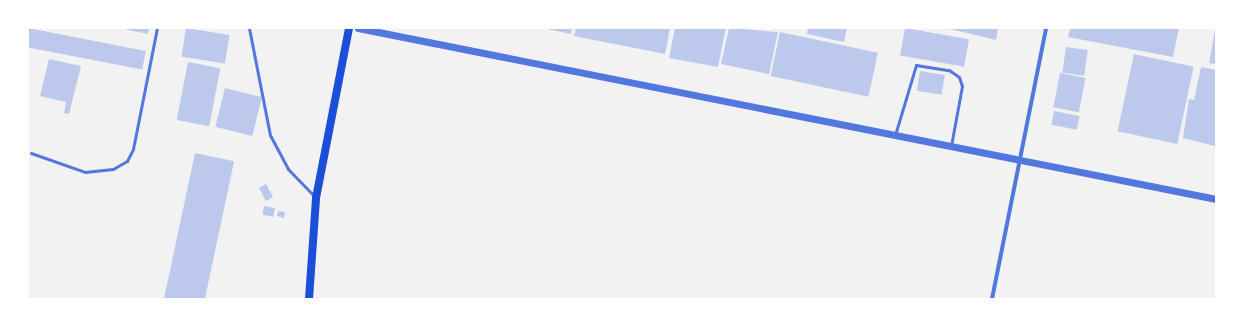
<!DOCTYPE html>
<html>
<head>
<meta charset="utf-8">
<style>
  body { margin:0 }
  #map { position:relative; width:1244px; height:327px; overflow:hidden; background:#f2f2f2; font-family:"Alegreya Sans",sans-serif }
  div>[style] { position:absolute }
  .building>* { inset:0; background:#bdc9ec; transform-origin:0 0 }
  .service>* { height:3px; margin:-1.5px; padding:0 1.5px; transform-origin:1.5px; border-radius:1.5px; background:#5277de }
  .minor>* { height:4px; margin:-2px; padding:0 2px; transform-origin:2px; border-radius:2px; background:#5277de }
  .tertiary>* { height:7px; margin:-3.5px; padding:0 3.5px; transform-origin:3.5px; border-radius:3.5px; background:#5277de }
  .secondary>* { height:8px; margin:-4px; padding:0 4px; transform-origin:4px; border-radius:4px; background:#1d4ed8 }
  span { translate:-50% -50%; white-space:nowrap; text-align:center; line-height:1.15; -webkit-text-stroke:4px #fff; paint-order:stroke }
  .frame { position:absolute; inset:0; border:29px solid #fff; pointer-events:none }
</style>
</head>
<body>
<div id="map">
  <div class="building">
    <i style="left:28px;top:28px;width:120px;height:19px;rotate:11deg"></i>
    <i style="clip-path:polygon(120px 28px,149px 28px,148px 34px)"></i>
    <i style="left:186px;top:28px;width:44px;height:29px;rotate:9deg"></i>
    <i style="clip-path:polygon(542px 28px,572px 28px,571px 34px)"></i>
    <i style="clip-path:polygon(576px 28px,670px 28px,665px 54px,574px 36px)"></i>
    <i style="clip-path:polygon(675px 28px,726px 28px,718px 67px,669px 58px)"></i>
    <i style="clip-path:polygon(729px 28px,778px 32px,769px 74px,721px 64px)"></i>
    <i style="clip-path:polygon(808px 28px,847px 28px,844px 42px,807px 34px)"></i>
    <i style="left:905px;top:28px;width:65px;height:28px;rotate:10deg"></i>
    <i style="clip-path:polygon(946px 28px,998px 28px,996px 40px)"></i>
    <i style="clip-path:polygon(1070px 28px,1179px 28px,1173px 57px,1068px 37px)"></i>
    <i style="clip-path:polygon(1215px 30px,1216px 30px,1216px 64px,1209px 63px)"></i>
    <i style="left:780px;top:32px;width:100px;height:45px;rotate:12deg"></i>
    <i style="left:1066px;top:47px;width:22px;height:26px;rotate:8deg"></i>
    <i style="left:1134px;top:54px;width:61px;height:79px;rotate:12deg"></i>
    <i style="clip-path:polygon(49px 59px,81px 66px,69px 114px,64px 113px,66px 102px,40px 96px)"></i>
    <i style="left:188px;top:62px;width:33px;height:59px;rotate:11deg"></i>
    <i style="clip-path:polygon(1201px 67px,1216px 70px,1216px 153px,1215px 146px,1183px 138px,1189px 99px,1194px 100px)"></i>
    <i style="left:920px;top:71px;width:25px;height:20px;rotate:9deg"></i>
    <i style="left:1060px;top:73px;width:26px;height:35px;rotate:11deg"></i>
    <i style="left:225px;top:88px;width:38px;height:40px;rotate:14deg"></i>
    <i style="left:1054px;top:111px;width:26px;height:14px;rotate:11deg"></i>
    <i style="left:195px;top:153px;width:40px;height:149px;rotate:12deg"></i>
    <i style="left:266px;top:184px;width:15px;height:8px;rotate:62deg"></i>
    <i style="left:264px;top:206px;width:11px;height:9px;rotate:10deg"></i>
    <i style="clip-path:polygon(278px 211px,285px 212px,284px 218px,277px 216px)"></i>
  </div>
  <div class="service">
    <i style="left:249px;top:28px;width:109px;rotate:78.9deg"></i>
    <i style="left:270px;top:135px;width:38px;rotate:62deg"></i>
    <i style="left:288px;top:169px;width:39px;rotate:46deg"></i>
    <i style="left:895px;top:135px;width:73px;rotate:-73.3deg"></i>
    <i style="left:916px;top:65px;width:33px;rotate:9deg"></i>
    <i style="left:949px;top:70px;width:12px;rotate:35deg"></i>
    <i style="left:959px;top:77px;width:9px;rotate:72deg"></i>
    <i style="left:962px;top:86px;width:61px;rotate:100.4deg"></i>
    <i style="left:31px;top:153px;width:57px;rotate:19.4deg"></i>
    <i style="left:85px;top:172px;width:28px;rotate:-6deg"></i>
    <i style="left:113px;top:169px;width:16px;rotate:-30deg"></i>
    <i style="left:127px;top:161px;width:13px;rotate:-63deg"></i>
    <i style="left:133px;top:149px;width:123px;rotate:-78.8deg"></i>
  </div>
  <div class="minor">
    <i style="left:992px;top:299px;width:276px;rotate:-78.7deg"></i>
  </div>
  <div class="tertiary">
    <i style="left:358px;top:28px;width:875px;rotate:11.27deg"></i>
  </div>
  <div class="secondary">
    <i style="left:309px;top:299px;width:101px;rotate:-86deg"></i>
    <i style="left:316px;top:198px;width:173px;rotate:-79deg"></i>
  </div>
  <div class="frame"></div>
</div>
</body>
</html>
